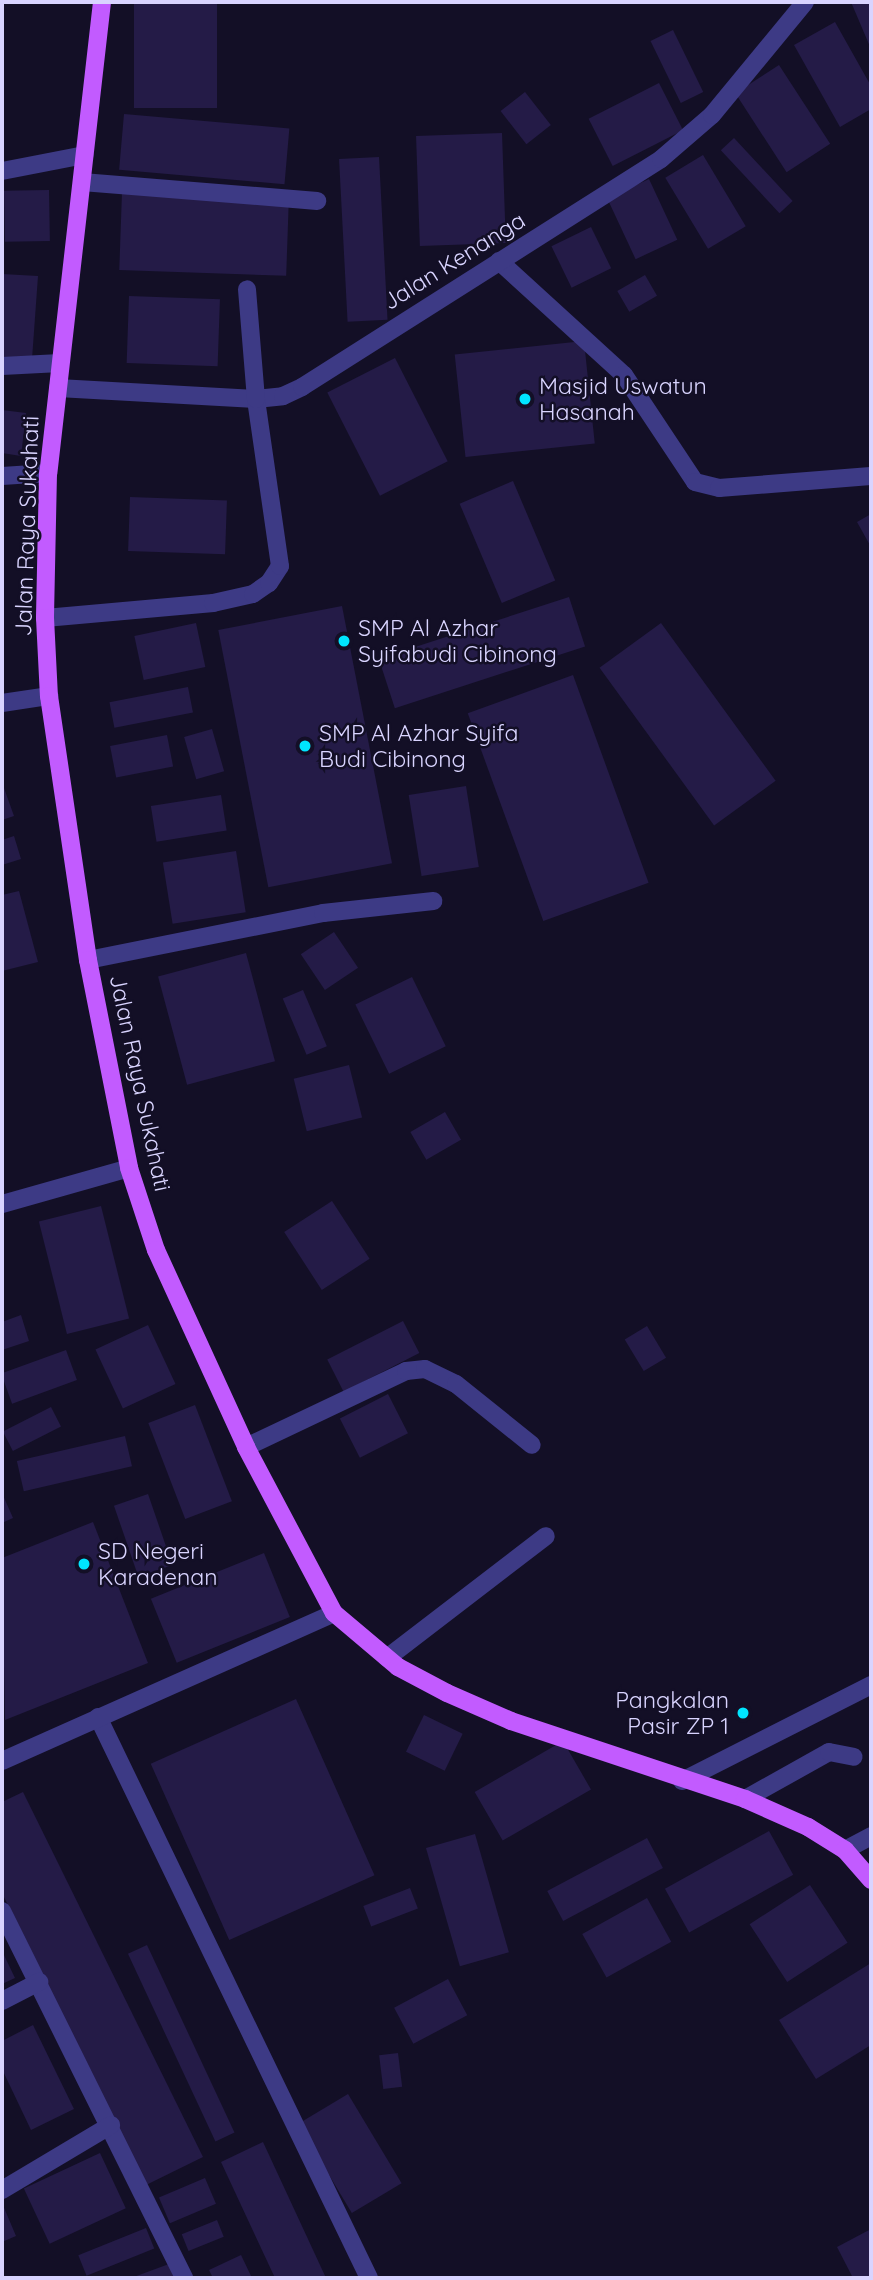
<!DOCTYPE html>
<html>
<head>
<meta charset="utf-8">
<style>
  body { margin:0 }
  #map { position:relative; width:873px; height:2280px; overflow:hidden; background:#130f26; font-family:Quicksand,sans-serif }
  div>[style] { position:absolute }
  .building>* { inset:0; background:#241b47; transform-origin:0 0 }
  .minor>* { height:18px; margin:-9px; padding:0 9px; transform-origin:9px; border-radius:9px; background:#3d3a85 }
  .major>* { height:18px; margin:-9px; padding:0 9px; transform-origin:9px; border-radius:9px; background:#c25bff }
  .dots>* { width:19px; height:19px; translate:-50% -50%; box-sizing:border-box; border:4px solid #130f26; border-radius:50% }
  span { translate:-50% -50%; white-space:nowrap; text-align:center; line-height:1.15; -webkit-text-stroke:5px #130f26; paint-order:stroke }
  .street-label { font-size:23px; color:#d9d4ff }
  .poi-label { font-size:23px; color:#d9d4ff }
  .left { translate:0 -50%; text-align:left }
  .right { translate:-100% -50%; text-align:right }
  .frame { position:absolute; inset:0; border:4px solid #d9d4ff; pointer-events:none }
</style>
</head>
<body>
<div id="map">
  <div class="building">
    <i style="left:134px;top:2px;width:83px;height:106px"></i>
    <i style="clip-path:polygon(851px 2px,871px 2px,871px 49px)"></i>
    <i style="clip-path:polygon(835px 22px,871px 86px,871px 109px,840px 127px,794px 45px)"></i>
    <i style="left:673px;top:30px;width:69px;height:25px;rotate:64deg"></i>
    <i style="left:779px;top:65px;width:94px;height:52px;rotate:57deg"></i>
    <i style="left:659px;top:83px;width:53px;height:79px;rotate:63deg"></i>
    <i style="left:525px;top:92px;width:42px;height:31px;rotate:52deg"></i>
    <i style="left:124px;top:114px;width:166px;height:56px;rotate:5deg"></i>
    <i style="left:502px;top:133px;width:110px;height:86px;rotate:88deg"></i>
    <i style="left:734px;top:138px;width:86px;height:18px;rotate:47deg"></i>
    <i style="left:703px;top:155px;width:83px;height:44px;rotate:59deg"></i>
    <i style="left:379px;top:157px;width:163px;height:40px;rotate:87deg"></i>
    <i style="left:649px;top:179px;width:67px;height:46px;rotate:65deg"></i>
    <i style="left:49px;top:190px;width:51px;height:45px;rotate:89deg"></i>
    <i style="left:122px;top:192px;width:167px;height:78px;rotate:2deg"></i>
    <i style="left:591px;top:227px;width:46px;height:44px;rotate:64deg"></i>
    <i style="clip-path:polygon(2px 274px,38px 276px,32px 359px,2px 357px)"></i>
    <i style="left:645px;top:275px;width:24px;height:32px;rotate:60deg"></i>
    <i style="left:129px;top:296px;width:91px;height:67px;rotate:2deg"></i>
    <i style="left:584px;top:341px;width:103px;height:130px;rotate:84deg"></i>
    <i style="left:395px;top:358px;width:116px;height:76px;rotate:63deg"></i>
    <i style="clip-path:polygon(2px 410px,26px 413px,21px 456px,2px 453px)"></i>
    <i style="left:513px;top:481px;width:108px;height:58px;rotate:67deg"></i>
    <i style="left:130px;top:497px;width:97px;height:54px;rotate:2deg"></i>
    <i style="clip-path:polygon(871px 514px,871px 547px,857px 522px)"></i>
    <i style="left:569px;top:597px;width:52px;height:200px;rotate:72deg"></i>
    <i style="left:342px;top:606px;width:262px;height:126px;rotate:79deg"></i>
    <i style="left:196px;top:623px;width:45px;height:63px;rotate:78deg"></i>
    <i style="left:661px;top:623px;width:195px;height:76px;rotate:54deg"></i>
    <i style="left:573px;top:675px;width:221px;height:112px;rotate:70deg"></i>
    <i style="left:188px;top:687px;width:26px;height:80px;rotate:79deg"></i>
    <i style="left:212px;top:729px;width:44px;height:29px;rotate:74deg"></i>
    <i style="left:167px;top:735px;width:32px;height:58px;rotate:79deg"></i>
    <i style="left:466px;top:786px;width:82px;height:58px;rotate:81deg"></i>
    <i style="clip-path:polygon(4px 788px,14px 816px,2px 820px,2px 789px)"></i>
    <i style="left:221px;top:795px;width:36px;height:71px;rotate:81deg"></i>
    <i style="clip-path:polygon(14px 836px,21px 859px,2px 865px,2px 840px)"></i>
    <i style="left:236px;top:851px;width:62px;height:74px;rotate:81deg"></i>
    <i style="clip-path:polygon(19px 891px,38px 962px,2px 971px,2px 895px)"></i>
    <i style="left:334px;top:932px;width:43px;height:40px;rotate:56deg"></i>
    <i style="left:246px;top:953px;width:112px;height:91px;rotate:75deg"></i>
    <i style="left:412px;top:977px;width:77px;height:63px;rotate:64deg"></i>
    <i style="left:303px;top:990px;width:61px;height:22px;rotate:67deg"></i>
    <i style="left:349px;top:1065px;width:54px;height:57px;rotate:76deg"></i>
    <i style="left:445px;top:1112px;width:32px;height:40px;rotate:60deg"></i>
    <i style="left:332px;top:1201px;width:69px;height:57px;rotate:57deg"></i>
    <i style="left:101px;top:1206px;width:116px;height:64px;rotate:76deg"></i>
    <i style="clip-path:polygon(21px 1315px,29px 1341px,2px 1350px,2px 1322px)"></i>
    <i style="left:403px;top:1321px;width:36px;height:85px;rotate:63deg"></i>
    <i style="left:148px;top:1325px;width:65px;height:58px;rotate:65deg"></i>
    <i style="left:647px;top:1326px;width:37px;height:26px;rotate:59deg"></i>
    <i style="left:66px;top:1350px;width:32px;height:69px;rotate:70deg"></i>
    <i style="left:388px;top:1394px;width:44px;height:54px;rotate:63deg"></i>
    <i style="left:195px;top:1405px;width:103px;height:50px;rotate:69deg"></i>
    <i style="left:51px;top:1407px;width:22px;height:54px;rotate:63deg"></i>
    <i style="left:125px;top:1436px;width:31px;height:111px;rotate:77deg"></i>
    <i style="clip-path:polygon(2px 1493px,13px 1518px,2px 1523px)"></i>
    <i style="left:148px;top:1494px;width:75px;height:36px;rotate:71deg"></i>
    <i style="clip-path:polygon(93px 1522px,148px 1663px,5px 1720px,2px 1558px)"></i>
    <i style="left:264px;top:1553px;width:69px;height:122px;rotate:68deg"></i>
    <i style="left:296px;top:1699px;width:193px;height:159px;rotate:66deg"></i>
    <i style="left:424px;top:1715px;width:43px;height:41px;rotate:26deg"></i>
    <i style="left:563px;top:1741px;width:56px;height:102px;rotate:60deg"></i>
    <i style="clip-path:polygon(23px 1792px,203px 2157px,146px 2185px,2px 1893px,2px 1802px)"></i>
    <i style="left:769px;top:1831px;width:50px;height:119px;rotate:61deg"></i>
    <i style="left:475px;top:1834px;width:123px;height:51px;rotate:74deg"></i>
    <i style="left:647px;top:1838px;width:34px;height:113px;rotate:62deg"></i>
    <i style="left:810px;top:1885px;width:69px;height:72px;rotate:57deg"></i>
    <i style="left:410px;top:1888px;width:22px;height:50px;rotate:69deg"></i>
    <i style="left:647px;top:1898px;width:50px;height:74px;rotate:61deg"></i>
    <i style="left:147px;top:1945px;width:207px;height:21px;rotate:65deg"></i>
    <i style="clip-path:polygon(2px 1951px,15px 1978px,2px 1984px)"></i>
    <i style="clip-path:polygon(871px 1963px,871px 2045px,816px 2079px,779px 2020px)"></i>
    <i style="left:448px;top:1979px;width:41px;height:61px;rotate:62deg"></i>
    <i style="clip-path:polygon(33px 2025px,74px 2109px,31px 2130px,2px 2069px,2px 2041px)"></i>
    <i style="left:398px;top:2053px;width:34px;height:19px;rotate:83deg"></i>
    <i style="left:348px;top:2094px;width:104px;height:58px;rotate:59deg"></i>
    <i style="clip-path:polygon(263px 2142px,326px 2278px,275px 2278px,221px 2162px)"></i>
    <i style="left:100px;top:2153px;width:61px;height:84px;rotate:65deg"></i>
    <i style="left:205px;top:2178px;width:28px;height:50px;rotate:67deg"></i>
    <i style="clip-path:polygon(2px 2203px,16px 2236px,2px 2242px)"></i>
    <i style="left:217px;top:2220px;width:18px;height:38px;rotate:68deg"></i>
    <i style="left:146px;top:2228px;width:22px;height:73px;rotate:68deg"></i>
    <i style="clip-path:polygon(871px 2229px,871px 2278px,853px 2278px,837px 2247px)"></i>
    <i style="clip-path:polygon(241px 2255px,252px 2278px,213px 2278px,209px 2270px)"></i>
    <i style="clip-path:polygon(169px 2264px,174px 2278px,131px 2278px)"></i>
  </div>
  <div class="minor">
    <i style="left:2px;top:171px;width:84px;rotate:-11deg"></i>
    <i style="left:82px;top:182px;width:236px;rotate:4.6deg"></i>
    <i style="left:499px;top:261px;width:169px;rotate:42.4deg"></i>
    <i style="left:624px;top:375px;width:128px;rotate:56.4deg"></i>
    <i style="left:695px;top:482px;width:25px;rotate:14deg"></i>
    <i style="left:719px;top:488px;width:152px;rotate:-4.5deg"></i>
    <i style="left:2px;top:366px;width:58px;rotate:-3deg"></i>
    <i style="left:58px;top:388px;width:198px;rotate:3.2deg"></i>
    <i style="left:256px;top:399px;width:27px;rotate:-6deg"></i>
    <i style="left:283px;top:396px;width:21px;rotate:-25deg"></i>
    <i style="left:302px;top:387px;width:425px;rotate:-32.4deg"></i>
    <i style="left:661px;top:159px;width:67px;rotate:-40.8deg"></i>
    <i style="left:712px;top:115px;width:146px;rotate:-50.5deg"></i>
    <i style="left:2px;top:476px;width:46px;rotate:-3.7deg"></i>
    <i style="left:45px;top:618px;width:169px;rotate:-5.1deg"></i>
    <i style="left:213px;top:603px;width:41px;rotate:-12.7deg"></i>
    <i style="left:253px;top:594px;width:19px;rotate:-35deg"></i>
    <i style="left:269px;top:583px;width:20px;rotate:-57deg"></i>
    <i style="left:280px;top:566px;width:169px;rotate:-98.2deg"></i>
    <i style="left:256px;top:399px;width:110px;rotate:-94.7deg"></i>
    <i style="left:2px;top:703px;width:48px;rotate:-8.5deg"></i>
    <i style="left:88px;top:960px;width:240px;rotate:-11.3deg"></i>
    <i style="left:323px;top:913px;width:111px;rotate:-6.2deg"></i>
    <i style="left:2px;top:1204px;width:132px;rotate:-15.8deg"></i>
    <i style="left:246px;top:1447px;width:177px;rotate:-25.4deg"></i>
    <i style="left:406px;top:1371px;width:19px;rotate:-6deg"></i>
    <i style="left:425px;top:1369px;width:34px;rotate:26deg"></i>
    <i style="left:456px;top:1384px;width:97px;rotate:38.8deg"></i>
    <i style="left:387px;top:1658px;width:200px;rotate:-37.5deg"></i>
    <i style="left:98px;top:1717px;width:623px;rotate:64.22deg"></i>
    <i style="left:2px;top:1761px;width:363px;rotate:-24deg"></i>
    <i style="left:682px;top:1781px;width:212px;rotate:-26.9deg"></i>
    <i style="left:745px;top:1799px;width:96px;rotate:-29.2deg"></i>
    <i style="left:829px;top:1752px;width:25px;rotate:11deg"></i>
    <i style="left:845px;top:1850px;width:30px;rotate:-28deg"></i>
    <i style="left:2px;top:1911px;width:410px;rotate:63.6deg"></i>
    <i style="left:2px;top:2001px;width:42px;rotate:-27.2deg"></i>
    <i style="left:2px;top:2190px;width:127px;rotate:-30.8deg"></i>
  </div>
  <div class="major">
    <i style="left:102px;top:2px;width:474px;rotate:96.5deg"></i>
    <i style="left:48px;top:473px;width:145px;rotate:91.2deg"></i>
    <i style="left:45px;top:618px;width:78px;rotate:87.1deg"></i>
    <i style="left:49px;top:696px;width:267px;rotate:81.6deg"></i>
    <i style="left:88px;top:960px;width:212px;rotate:78.8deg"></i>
    <i style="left:129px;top:1168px;width:86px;rotate:71.8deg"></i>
    <i style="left:156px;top:1250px;width:217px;rotate:65.4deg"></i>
    <i style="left:246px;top:1447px;width:188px;rotate:62.1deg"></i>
    <i style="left:334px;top:1613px;width:84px;rotate:40.2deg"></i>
    <i style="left:398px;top:1667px;width:55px;rotate:28deg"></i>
    <i style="left:447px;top:1693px;width:70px;rotate:23.6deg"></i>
    <i style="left:511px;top:1721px;width:247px;rotate:18.4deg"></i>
    <i style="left:745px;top:1799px;width:69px;rotate:24deg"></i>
    <i style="left:808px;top:1827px;width:44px;rotate:31.9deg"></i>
    <i style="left:845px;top:1850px;width:40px;rotate:49deg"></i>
  </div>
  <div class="dots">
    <i style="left:525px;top:399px;background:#00e5ff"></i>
    <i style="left:344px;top:641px;background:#00e5ff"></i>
    <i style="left:305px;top:746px;background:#00e5ff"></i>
    <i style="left:84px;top:1564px;background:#00e5ff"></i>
    <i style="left:743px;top:1713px;background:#00e5ff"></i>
  </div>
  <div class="street-label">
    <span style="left:454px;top:261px;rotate:-32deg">Jalan Kenanga</span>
    <span style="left:27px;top:526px;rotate:-88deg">Jalan Raya Sukahati</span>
    <span style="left:140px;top:1083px;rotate:78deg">Jalan Raya Sukahati</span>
  </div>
  <div class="poi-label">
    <span class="left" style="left:539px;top:399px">Masjid Uswatun<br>Hasanah</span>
    <span class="left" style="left:358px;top:641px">SMP Al Azhar<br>Syifabudi Cibinong</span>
    <span class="left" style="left:319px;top:746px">SMP Al Azhar Syifa<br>Budi Cibinong</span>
    <span class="left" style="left:98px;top:1564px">SD Negeri<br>Karadenan</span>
    <span class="right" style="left:729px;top:1713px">Pangkalan<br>Pasir ZP 1</span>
  </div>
  <div class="frame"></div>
</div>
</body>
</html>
